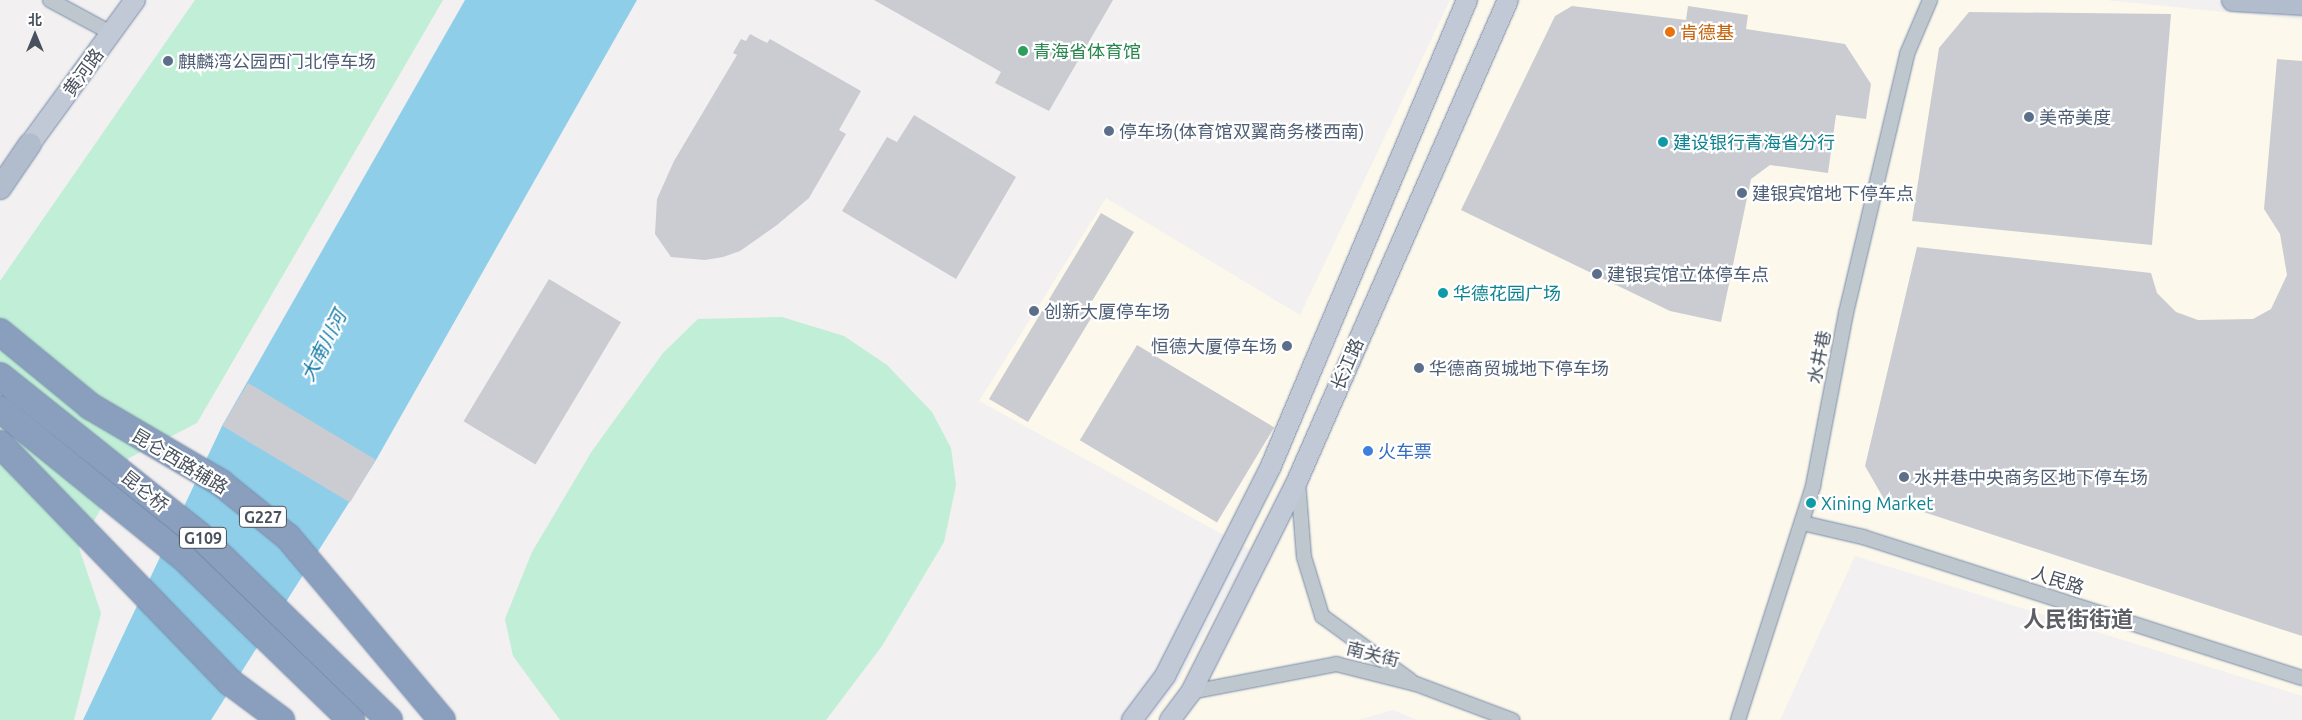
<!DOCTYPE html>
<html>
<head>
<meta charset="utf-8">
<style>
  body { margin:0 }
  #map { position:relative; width:2302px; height:720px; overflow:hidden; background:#f2f0f0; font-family:Ubuntu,"Noto Sans SC",sans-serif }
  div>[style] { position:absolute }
  .commercial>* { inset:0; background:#fcf8eb }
  .green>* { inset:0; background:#c0eed6 }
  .water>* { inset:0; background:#8fcee9 }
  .building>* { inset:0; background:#caccd2; transform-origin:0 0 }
  .roads { filter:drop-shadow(0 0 1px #7589a8) drop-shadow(0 0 1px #7589a8) }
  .street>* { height:14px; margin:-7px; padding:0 7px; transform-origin:7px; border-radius:7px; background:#bec6ce }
  .secondary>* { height:20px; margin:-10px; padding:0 10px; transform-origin:10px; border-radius:10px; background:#c1c9d6 }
  .primary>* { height:22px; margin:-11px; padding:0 11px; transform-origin:11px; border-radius:11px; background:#b1bdcd }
  .highway>* { height:26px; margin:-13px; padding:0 13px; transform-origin:13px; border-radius:13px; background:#8a9ebd }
  .dots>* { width:14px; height:14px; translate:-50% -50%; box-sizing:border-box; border:2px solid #fff; border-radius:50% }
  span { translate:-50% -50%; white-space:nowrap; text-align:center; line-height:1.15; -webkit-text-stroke:4.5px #fff; paint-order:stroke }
  .shield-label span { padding:1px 4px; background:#fff; border:1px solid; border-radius:4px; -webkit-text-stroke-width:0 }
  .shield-label { font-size:16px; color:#48515d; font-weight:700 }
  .food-label { font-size:18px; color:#c56008 }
  .left { translate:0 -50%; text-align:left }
  .leisure-label { font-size:18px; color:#27864d }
  .service-label { font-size:18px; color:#4e5e75 }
  .right { translate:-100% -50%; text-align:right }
  .street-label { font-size:18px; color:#48515d }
  .culture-label { font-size:18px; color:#0d838f }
  .shop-label { font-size:18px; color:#366cbe }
  .water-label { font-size:19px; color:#127aa6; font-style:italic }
  .district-label { font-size:22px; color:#5d5f65; font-weight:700 }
  .north { position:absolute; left:10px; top:10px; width:50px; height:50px; -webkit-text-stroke:4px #fff; paint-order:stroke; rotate:0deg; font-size:14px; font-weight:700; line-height:20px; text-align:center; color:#48515d }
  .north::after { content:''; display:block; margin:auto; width:18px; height:22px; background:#48515d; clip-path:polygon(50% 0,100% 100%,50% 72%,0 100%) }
</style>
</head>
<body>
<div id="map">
  <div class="commercial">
    <i style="clip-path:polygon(1450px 0,2106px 0,2302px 20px,2302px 696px,1855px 556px,1780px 720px,1417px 720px,1393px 710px,1358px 720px,1150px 720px,1179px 680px,1251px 550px,979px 401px,1106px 198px,1300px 315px)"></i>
  </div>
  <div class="green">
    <i style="clip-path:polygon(195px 0,443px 0,197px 423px,129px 458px,79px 548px,101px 613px,74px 720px,0 720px,0 281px)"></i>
    <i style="clip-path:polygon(782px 317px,844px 336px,887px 365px,932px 412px,951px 448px,956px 485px,944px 542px,882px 646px,826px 720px,560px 720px,513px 656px,505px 619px,532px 552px,592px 451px,663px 353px,698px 319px)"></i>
  </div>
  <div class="water">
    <i style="clip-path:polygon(465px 0,637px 0,376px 460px,211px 720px,83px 720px,222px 426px)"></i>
  </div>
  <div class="building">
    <i style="clip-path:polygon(874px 0,1113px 0,1049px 111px,995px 83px,1001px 72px)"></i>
    <i style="clip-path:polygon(1572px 6px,1686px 20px,1688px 6px,1748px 15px,1746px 29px,1845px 44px,1871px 84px,1866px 119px,1836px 115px,1828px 173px,1770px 165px,1751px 179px,1721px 322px,1670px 311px,1461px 210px,1555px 16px)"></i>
    <i style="clip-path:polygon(1969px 12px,2171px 14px,2152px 245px,1912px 221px,1939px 48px)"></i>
    <i style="clip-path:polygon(750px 34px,767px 43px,770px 39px,861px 91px,839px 130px,846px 134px,809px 198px,777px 225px,740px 251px,723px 257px,705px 260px,671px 257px,655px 234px,657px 199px,674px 161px,737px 55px,733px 53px,741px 39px,746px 41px)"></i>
    <i style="clip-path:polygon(2277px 59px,2302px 61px,2302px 636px,1884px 499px,1865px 466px,1917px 247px,2151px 273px,2157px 293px,2176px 312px,2198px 320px,2253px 319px,2271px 309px,2287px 275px,2280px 234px,2264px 209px)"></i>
    <i style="clip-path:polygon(914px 115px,1016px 177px,956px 279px,842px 211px,887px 137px,897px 142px)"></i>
    <i style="clip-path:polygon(1101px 213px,1134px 232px,1086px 311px,1093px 315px,1028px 422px,989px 399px)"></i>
    <i style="left:549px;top:279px;width:84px;height:166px;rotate:31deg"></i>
    <i style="left:1137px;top:345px;width:160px;height:111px;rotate:31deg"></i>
    <i style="left:248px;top:383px;width:149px;height:50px;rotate:31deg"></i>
  </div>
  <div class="roads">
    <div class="street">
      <i style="left:50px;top:0;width:69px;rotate:28.4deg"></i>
      <i style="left:1298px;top:481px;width:76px;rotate:85.5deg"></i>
      <i style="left:1304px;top:557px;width:62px;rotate:73deg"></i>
      <i style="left:1322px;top:616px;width:109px;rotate:36deg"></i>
      <i style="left:1802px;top:523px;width:63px;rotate:12.9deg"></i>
      <i style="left:1863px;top:537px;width:461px;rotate:17.8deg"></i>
      <i style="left:1191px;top:692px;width:148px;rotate:-10.9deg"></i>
      <i style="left:1336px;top:664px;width:82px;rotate:14deg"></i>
      <i style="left:1416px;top:684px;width:103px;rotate:20.6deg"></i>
      <i style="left:1738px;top:720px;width:246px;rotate:-72.2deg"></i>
      <i style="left:1813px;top:486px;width:176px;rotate:-79.2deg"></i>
      <i style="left:1846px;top:313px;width:266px;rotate:-76.7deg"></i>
      <i style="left:1907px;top:54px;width:59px;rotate:-66.9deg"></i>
    </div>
    <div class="secondary">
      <i style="left:30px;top:144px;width:178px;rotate:-53.9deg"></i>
      <i style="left:1132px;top:720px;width:55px;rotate:-53.1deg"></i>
      <i style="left:1165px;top:676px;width:235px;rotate:-63.2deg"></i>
      <i style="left:1271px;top:466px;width:506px;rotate:-67.19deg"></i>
      <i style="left:1170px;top:720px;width:35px;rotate:-53deg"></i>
      <i style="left:1191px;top:692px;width:238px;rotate:-63.3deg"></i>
      <i style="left:1298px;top:479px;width:523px;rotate:-66.33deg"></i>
    </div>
    <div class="primary">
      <i style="left:2233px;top:0;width:69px;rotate:3.3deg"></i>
      <i style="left:0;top:188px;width:53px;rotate:-55.7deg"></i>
    </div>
    <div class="highway">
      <i style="left:0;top:332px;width:117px;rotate:39.4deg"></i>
      <i style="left:90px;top:406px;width:152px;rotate:30.4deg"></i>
      <i style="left:221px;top:483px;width:86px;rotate:38.9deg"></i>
      <i style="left:288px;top:537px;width:239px;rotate:49.9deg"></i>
      <i style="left:0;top:376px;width:255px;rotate:38.6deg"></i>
      <i style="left:199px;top:535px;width:265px;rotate:44.2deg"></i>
      <i style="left:0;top:409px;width:237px;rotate:39deg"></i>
      <i style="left:184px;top:558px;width:233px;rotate:44.1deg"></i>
      <i style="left:0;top:444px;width:331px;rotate:46deg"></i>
      <i style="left:230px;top:682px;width:64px;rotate:36.7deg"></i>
    </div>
  </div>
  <div class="dots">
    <i style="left:1670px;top:32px;background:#e8710a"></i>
    <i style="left:1023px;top:51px;background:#2e9e5b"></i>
    <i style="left:168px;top:61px;background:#5c6f8a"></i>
    <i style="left:2029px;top:117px;background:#5c6f8a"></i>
    <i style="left:1109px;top:131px;background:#5c6f8a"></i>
    <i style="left:1663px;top:142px;background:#0f9aa8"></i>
    <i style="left:1742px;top:193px;background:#5c6f8a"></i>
    <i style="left:1597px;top:274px;background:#5c6f8a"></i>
    <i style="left:1443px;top:293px;background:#0f9aa8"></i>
    <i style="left:1034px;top:311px;background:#5c6f8a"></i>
    <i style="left:1287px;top:346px;background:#5c6f8a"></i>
    <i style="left:1419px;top:368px;background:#5c6f8a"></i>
    <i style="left:1368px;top:451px;background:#3f7fe0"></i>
    <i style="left:1904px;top:477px;background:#5c6f8a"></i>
    <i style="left:1811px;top:503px;background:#0f9aa8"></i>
  </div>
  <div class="shield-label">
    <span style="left:263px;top:517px">G227</span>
    <span style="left:203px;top:538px">G109</span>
  </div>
  <div class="food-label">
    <span class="left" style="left:1680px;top:32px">肯德基</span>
  </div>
  <div class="leisure-label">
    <span class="left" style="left:1033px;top:51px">青海省体育馆</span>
  </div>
  <div class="service-label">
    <span class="left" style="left:178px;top:61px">麒麟湾公园西门北停车场</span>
    <span class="left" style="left:2039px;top:117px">美帝美度</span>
    <span class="left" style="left:1119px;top:131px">停车场(体育馆双翼商务楼西南)</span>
    <span class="left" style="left:1752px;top:193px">建银宾馆地下停车点</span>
    <span class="left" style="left:1607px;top:274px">建银宾馆立体停车点</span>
    <span class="left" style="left:1044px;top:311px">创新大厦停车场</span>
    <span class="right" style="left:1277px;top:346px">恒德大厦停车场</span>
    <span class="left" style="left:1429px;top:368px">华德商贸城地下停车场</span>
    <span class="left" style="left:1914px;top:477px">水井巷中央商务区地下停车场</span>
  </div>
  <div class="street-label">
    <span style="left:83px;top:72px;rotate:-54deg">黄河路</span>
    <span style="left:1819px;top:357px;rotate:-79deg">水井巷</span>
    <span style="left:1347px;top:364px;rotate:-67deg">长江路</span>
    <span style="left:180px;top:461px;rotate:31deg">昆仑西路辅路</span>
    <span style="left:145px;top:491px;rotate:39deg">昆仑桥</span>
    <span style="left:2058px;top:580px;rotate:18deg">人民路</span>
    <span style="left:1373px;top:654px;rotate:14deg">南关街</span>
  </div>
  <div class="culture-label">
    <span class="left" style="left:1673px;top:142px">建设银行青海省分行</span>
    <span class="left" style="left:1453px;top:293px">华德花园广场</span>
    <span class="left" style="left:1821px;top:503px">Xining Market</span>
  </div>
  <div class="shop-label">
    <span class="left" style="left:1378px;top:451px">火车票</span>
  </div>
  <div class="water-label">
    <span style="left:324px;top:346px;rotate:-63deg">大南川河</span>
  </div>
  <div class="district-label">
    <span style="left:2078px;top:619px">人民街街道</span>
  </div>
  <div class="north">北</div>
</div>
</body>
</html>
